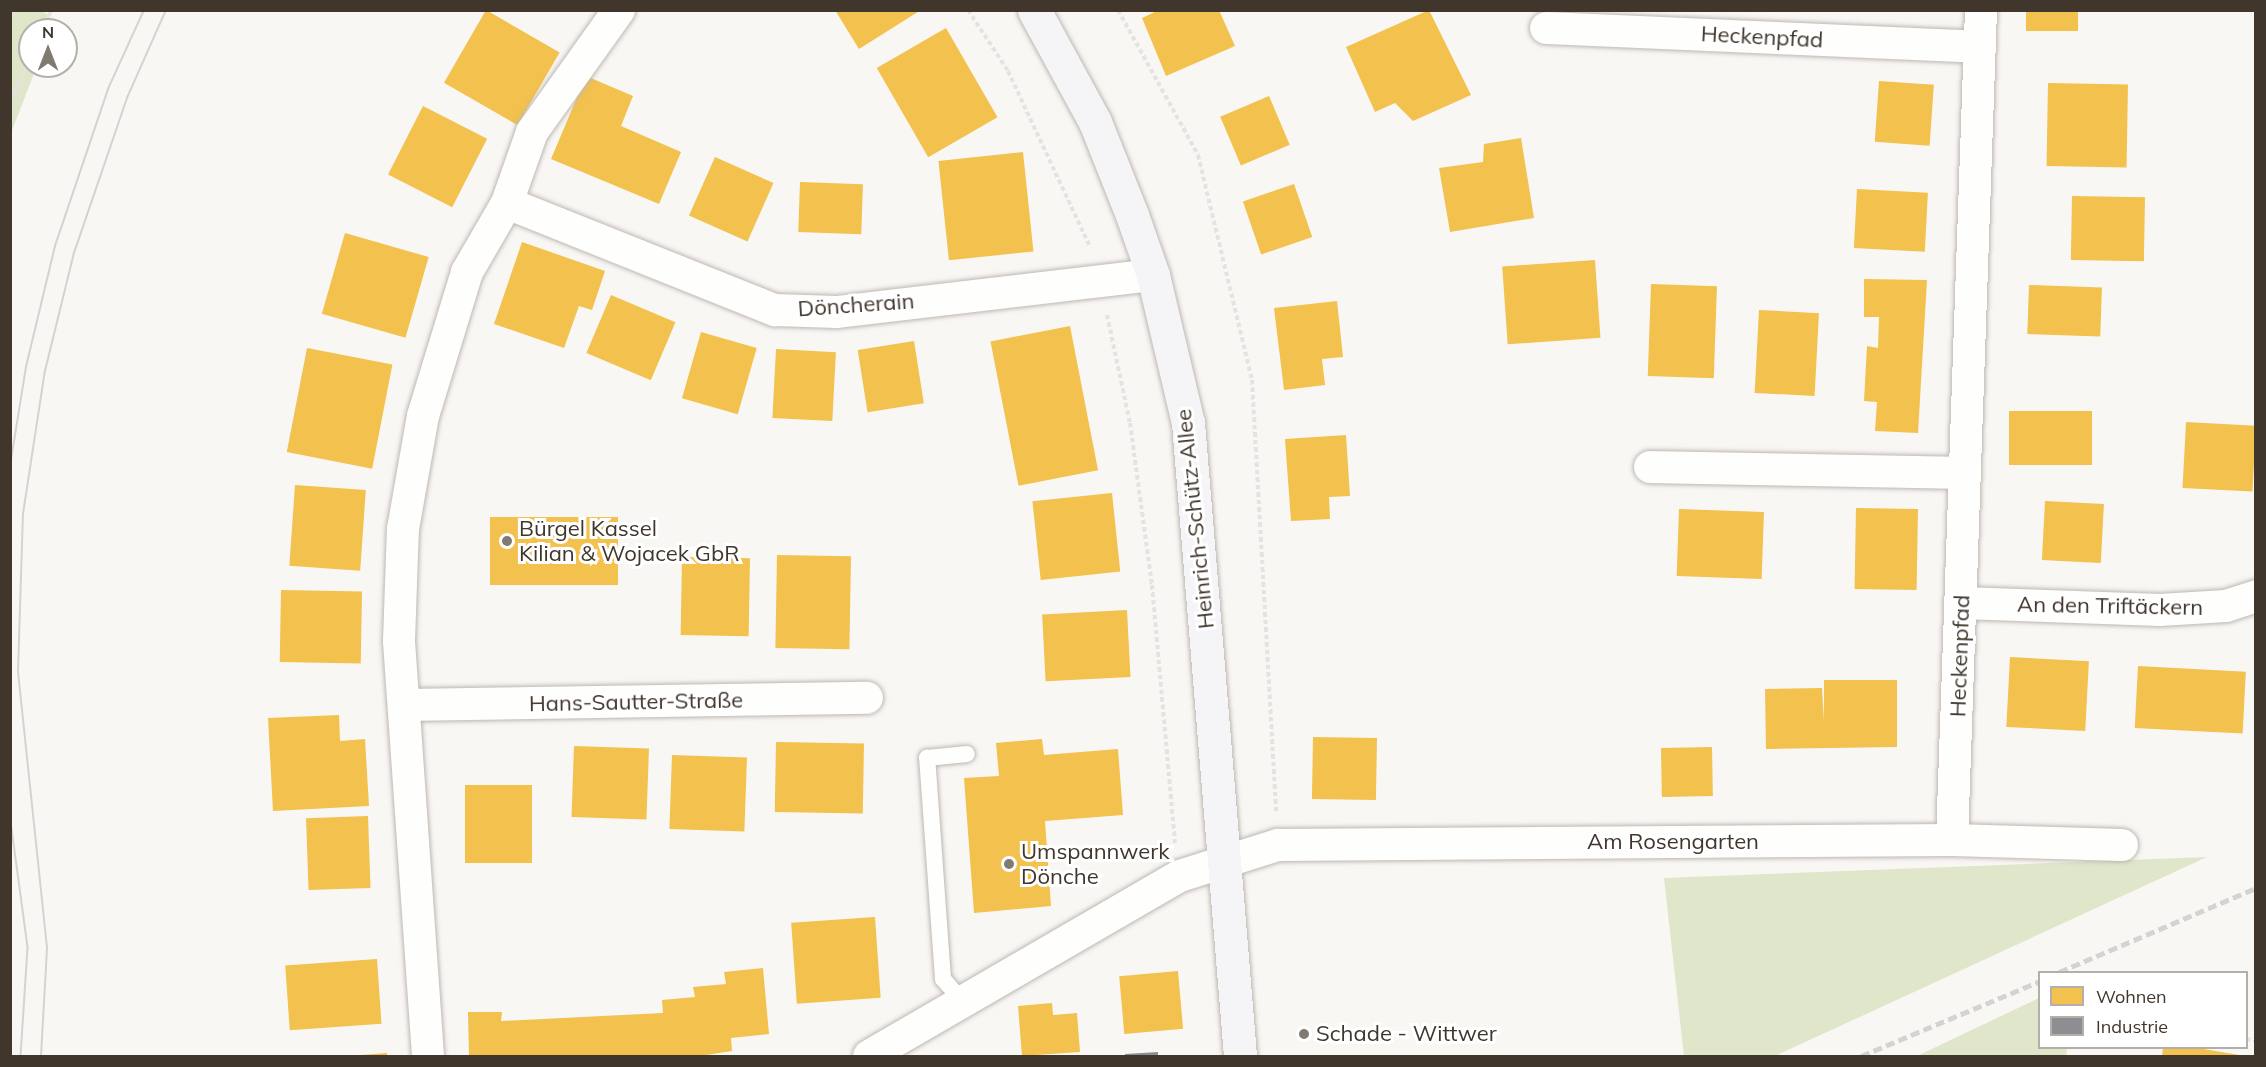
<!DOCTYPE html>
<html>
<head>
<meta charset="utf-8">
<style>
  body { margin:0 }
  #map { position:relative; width:2266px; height:1067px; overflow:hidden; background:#f9f7f4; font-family:Mulish,sans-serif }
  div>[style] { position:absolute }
  .green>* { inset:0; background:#dfe6c9 }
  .homes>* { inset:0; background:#f2c14e; transform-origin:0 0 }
  .industry>* { inset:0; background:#8d8d92 }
  .path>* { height:4px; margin-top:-2px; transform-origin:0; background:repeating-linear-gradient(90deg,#e4e3e1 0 4.5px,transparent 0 7.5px) }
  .roads { filter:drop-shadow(0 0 2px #beb8b1) drop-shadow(0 0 2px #beb8b1) }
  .service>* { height:16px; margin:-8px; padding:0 8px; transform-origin:8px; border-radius:8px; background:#fefefd }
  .minor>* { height:32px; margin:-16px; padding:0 16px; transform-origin:16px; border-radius:16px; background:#fefefd }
  .secondary>* { height:33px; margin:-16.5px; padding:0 16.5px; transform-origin:16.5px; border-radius:16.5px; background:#f5f4f6 }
  .tram>* { height:1.5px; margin:-0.75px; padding:0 0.75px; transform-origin:0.75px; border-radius:0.75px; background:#d4d3d1 }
  .rail>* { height:4.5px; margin-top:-2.25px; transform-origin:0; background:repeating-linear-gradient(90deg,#d4d3d1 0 9px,transparent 0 13.5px) }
  .dots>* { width:16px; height:16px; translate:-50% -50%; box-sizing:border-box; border:3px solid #fff; border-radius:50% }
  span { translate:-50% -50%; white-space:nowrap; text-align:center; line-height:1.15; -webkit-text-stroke:6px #fff; paint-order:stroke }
  .street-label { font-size:22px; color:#40362b }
  .poi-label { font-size:22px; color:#40362b }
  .left { translate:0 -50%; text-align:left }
  .frame { position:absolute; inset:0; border:12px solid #40362b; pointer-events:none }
  .legend { position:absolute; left:2038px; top:971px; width:210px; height:78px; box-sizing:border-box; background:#fff; border:2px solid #b3afaa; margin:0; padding:8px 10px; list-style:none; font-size:18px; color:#40362b }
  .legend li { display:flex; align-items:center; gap:12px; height:30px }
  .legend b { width:30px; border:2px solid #b3afaa }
  .north { position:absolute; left:18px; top:18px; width:60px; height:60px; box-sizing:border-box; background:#fff; border:2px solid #b3afaa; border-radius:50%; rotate:0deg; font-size:16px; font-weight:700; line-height:24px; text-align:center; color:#40362b }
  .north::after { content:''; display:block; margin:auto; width:21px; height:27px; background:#817a71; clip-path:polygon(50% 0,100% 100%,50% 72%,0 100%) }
</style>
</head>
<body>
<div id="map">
  <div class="green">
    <i style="clip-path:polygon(10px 11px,43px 11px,54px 21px,51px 30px,30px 30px,30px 66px,37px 66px,11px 133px)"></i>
    <i style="clip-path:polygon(2207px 857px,1775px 1056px,1684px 1056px,1664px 878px)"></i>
    <i style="clip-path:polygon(2039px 998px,2040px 1048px,2067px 1048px,2066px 1056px,1917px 1056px)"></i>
  </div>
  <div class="homes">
    <i style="left:486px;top:10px;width:85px;height:84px;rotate:30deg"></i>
    <i style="clip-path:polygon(835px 10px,921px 10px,859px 49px)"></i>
    <i style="clip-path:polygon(1159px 10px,1219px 10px,1235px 46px,1166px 76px,1142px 18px)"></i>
    <i style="clip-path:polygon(1429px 10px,1471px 95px,1413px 121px,1395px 103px,1375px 112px,1346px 47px)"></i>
    <i style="left:2026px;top:10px;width:52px;height:21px"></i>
    <i style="left:946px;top:28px;width:103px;height:80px;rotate:60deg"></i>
    <i style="clip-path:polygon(586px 76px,633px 96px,621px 126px,681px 152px,659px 204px,551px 159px)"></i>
    <i style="left:1879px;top:81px;width:55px;height:61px;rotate:4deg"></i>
    <i style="left:2048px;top:83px;width:80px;height:83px;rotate:1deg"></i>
    <i style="left:1269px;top:96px;width:53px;height:53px;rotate:67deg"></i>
    <i style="left:423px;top:106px;width:72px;height:77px;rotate:27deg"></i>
    <i style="clip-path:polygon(1521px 138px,1534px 218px,1450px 232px,1439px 168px,1483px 162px,1484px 144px)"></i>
    <i style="left:1023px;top:152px;width:100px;height:85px;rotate:84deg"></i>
    <i style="left:715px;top:157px;width:64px;height:64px;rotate:24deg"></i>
    <i style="left:800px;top:182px;width:63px;height:50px;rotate:2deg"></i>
    <i style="left:1294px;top:184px;width:56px;height:54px;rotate:71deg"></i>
    <i style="left:1857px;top:189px;width:71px;height:59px;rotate:3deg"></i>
    <i style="left:2072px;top:196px;width:73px;height:64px;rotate:1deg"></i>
    <i style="left:345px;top:233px;width:87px;height:84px;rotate:16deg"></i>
    <i style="clip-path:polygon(522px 242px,605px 271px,592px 310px,579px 306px,564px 348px,494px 324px)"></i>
    <i style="left:1595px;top:260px;width:78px;height:93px;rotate:86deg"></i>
    <i style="clip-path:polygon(1864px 279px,1927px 280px,1918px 433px,1875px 431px,1877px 402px,1864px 401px,1867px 346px,1878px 348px,1879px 317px,1864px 317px)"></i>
    <i style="left:1651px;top:284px;width:66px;height:92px;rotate:2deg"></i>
    <i style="left:2029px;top:285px;width:73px;height:49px;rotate:2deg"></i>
    <i style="left:611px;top:295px;width:70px;height:63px;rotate:23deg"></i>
    <i style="clip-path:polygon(1337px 301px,1343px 357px,1322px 359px,1325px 385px,1284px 390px,1274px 308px)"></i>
    <i style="left:1759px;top:310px;width:60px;height:83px;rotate:3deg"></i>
    <i style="left:1070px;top:326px;width:147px;height:81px;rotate:79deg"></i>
    <i style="left:701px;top:332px;width:58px;height:69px;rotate:16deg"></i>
    <i style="left:914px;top:341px;width:63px;height:57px;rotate:81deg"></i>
    <i style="left:307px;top:348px;width:87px;height:106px;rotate:11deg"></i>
    <i style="left:776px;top:349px;width:60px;height:69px;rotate:3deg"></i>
    <i style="left:2009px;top:411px;width:83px;height:54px"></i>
    <i style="left:2186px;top:422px;width:70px;height:66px;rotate:3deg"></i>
    <i style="clip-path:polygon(1346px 435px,1350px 496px,1329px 497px,1330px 519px,1291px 521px,1285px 439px)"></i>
    <i style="left:295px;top:485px;width:71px;height:81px;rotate:4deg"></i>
    <i style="left:1112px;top:493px;width:79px;height:80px;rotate:84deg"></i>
    <i style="left:2045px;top:501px;width:59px;height:59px;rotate:3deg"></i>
    <i style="left:1856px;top:508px;width:62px;height:81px;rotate:1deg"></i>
    <i style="left:1679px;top:509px;width:85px;height:67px;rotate:2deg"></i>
    <i style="left:490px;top:517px;width:128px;height:68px"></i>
    <i style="left:777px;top:555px;width:74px;height:93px;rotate:1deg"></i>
    <i style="left:682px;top:557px;width:68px;height:78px;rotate:1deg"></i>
    <i style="left:281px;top:590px;width:81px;height:72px;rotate:1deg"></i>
    <i style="left:1127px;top:610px;width:67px;height:85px;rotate:87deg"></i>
    <i style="left:2010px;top:657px;width:79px;height:70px;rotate:3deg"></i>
    <i style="left:2138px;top:666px;width:108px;height:62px;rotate:3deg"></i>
    <i style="clip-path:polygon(1824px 680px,1897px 680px,1897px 747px,1766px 749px,1765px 689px,1822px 688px,1824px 721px)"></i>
    <i style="clip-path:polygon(339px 715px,340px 741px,365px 739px,369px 806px,273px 811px,268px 718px)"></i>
    <i style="left:1313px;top:737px;width:64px;height:62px;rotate:1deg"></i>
    <i style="clip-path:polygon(1042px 739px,1044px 755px,1118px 749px,1123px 815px,1045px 821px,1051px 906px,974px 913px,964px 778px,999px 776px,996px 743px)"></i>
    <i style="left:776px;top:742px;width:88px;height:70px;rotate:1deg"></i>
    <i style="left:574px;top:746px;width:75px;height:71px;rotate:2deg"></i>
    <i style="left:1712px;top:747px;width:49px;height:51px;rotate:89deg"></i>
    <i style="left:672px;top:755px;width:75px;height:74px;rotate:2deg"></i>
    <i style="left:465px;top:785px;width:67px;height:78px"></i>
    <i style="left:368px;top:816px;width:72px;height:62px;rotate:88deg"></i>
    <i style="left:875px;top:917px;width:81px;height:84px;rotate:86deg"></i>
    <i style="left:377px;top:959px;width:65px;height:92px;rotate:86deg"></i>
    <i style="clip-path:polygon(763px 968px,769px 1034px,731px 1038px,732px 1051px,700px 1056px,469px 1056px,468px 1012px,502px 1012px,501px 1021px,663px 1013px,662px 1000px,695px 997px,693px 987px,726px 984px,724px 972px)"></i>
    <i style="left:1178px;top:971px;width:58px;height:59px;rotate:85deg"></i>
    <i style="clip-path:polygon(1052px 1003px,1053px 1015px,1077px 1013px,1080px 1052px,1022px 1056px,1018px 1006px)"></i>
    <i style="clip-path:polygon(2163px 1048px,2198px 1048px,2245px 1056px,2162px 1056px)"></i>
    <i style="clip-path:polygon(387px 1053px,387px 1056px,361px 1056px,361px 1055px)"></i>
  </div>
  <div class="industry">
    <i style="clip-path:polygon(1158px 1052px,1158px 1056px,1125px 1056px,1125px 1054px)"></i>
  </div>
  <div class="path">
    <i style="left:968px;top:10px;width:73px;rotate:56.7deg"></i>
    <i style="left:1008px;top:71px;width:194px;rotate:65deg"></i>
    <i style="left:1118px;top:10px;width:166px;rotate:61.1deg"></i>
    <i style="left:1198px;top:155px;width:231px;rotate:76.5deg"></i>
    <i style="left:1252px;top:380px;width:433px;rotate:86.8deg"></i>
    <i style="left:43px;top:30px;width:22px;rotate:-68deg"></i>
    <i style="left:10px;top:104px;width:49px;rotate:-66deg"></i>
    <i style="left:1107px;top:315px;width:110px;rotate:78deg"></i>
    <i style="left:1130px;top:423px;width:163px;rotate:82.3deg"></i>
    <i style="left:1152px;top:585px;width:259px;rotate:84.9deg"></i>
    <i style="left:2246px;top:1039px;width:10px;rotate:11deg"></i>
  </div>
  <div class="roads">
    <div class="service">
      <i style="left:963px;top:1002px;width:30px;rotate:-131deg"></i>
      <i style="left:943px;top:979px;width:222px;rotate:-94.1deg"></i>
      <i style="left:927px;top:758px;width:40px;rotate:-5.7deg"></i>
    </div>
    <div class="minor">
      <i style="left:1546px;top:28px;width:433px;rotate:2.5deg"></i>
      <i style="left:507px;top:203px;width:289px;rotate:21.8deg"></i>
      <i style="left:775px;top:310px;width:62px;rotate:1.8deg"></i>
      <i style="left:837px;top:312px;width:318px;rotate:-6.7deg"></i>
      <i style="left:1650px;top:467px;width:315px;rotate:1.1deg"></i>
      <i style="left:1962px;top:603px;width:198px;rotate:2deg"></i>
      <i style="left:2160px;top:610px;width:66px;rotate:-3.5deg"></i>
      <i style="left:2226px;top:606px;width:32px;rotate:-18deg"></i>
      <i style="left:405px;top:705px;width:462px;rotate:-0.9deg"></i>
      <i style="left:1952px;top:840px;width:831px;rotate:-88deg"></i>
      <i style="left:428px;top:1056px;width:416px;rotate:-94deg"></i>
      <i style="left:399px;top:641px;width:112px;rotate:-88deg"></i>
      <i style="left:403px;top:529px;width:115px;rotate:-80deg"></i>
      <i style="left:423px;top:416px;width:151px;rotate:-73deg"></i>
      <i style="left:467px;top:272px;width:80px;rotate:-59.9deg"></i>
      <i style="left:507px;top:203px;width:75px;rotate:-70.6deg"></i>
      <i style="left:532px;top:132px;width:150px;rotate:-54.5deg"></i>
      <i style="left:869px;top:1056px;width:359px;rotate:-30.1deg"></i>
      <i style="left:1180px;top:876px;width:103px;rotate:-17.6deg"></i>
      <i style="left:1278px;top:845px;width:674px;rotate:-0.43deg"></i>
      <i style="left:1952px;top:840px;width:170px;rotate:1.7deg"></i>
    </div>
    <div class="secondary">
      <i style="left:1034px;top:10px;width:128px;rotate:61.4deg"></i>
      <i style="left:1095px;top:122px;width:100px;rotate:68.3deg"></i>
      <i style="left:1132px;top:215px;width:64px;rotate:70.7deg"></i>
      <i style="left:1153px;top:275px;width:152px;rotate:76.7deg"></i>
      <i style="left:1188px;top:423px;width:635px;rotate:85.3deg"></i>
    </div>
  </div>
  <div class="tram">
    <i style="left:10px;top:466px;width:100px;rotate:-80.8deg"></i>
    <i style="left:26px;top:367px;width:124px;rotate:-76.5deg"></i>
    <i style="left:55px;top:246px;width:166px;rotate:-71.3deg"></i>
    <i style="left:108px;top:89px;width:87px;rotate:-65.5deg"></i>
    <i style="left:10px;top:814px;width:135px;rotate:82.3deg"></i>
    <i style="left:28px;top:948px;width:108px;rotate:93.7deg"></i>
    <i style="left:41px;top:1056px;width:108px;rotate:-86.8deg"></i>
    <i style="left:47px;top:948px;width:278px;rotate:-96deg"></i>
    <i style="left:18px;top:672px;width:158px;rotate:-88.2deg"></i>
    <i style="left:23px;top:514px;width:145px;rotate:-81.3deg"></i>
    <i style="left:45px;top:371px;width:122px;rotate:-76.2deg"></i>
    <i style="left:74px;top:253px;width:164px;rotate:-71.1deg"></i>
    <i style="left:127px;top:98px;width:96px;rotate:-66.1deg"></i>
  </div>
  <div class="rail">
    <i style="left:2059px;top:972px;width:214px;rotate:-23.1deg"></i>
    <i style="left:1861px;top:1056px;width:194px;rotate:-22.7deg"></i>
  </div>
  <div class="dots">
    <i style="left:507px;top:541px;background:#817a71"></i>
    <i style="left:1009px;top:864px;background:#817a71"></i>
    <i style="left:1304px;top:1034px;background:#817a71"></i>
  </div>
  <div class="street-label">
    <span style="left:1762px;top:37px;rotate:3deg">Heckenpfad</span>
    <span style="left:856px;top:305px;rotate:-4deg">Döncherain</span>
    <span style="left:1195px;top:519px;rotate:-96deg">Heinrich-Schütz-Allee</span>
    <span style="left:2110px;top:606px;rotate:1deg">An den Triftäckern</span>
    <span style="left:1960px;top:656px;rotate:-88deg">Heckenpfad</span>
    <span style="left:636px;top:702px;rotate:-1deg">Hans-Sautter-Straße</span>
    <span style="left:1673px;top:842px">Am Rosengarten</span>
  </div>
  <div class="poi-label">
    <span class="left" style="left:519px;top:541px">Bürgel Kassel<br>Kilian &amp; Wojacek GbR</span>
    <span class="left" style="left:1021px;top:864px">Umspannwerk<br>Dönche</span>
    <span class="left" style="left:1316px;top:1034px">Schade - Wittwer</span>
  </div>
  <div class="frame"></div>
  <ul class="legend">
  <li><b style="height:16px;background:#f2c14e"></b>Wohnen</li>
  <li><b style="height:16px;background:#8d8d92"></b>Industrie</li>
  </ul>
  <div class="north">N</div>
</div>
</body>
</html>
